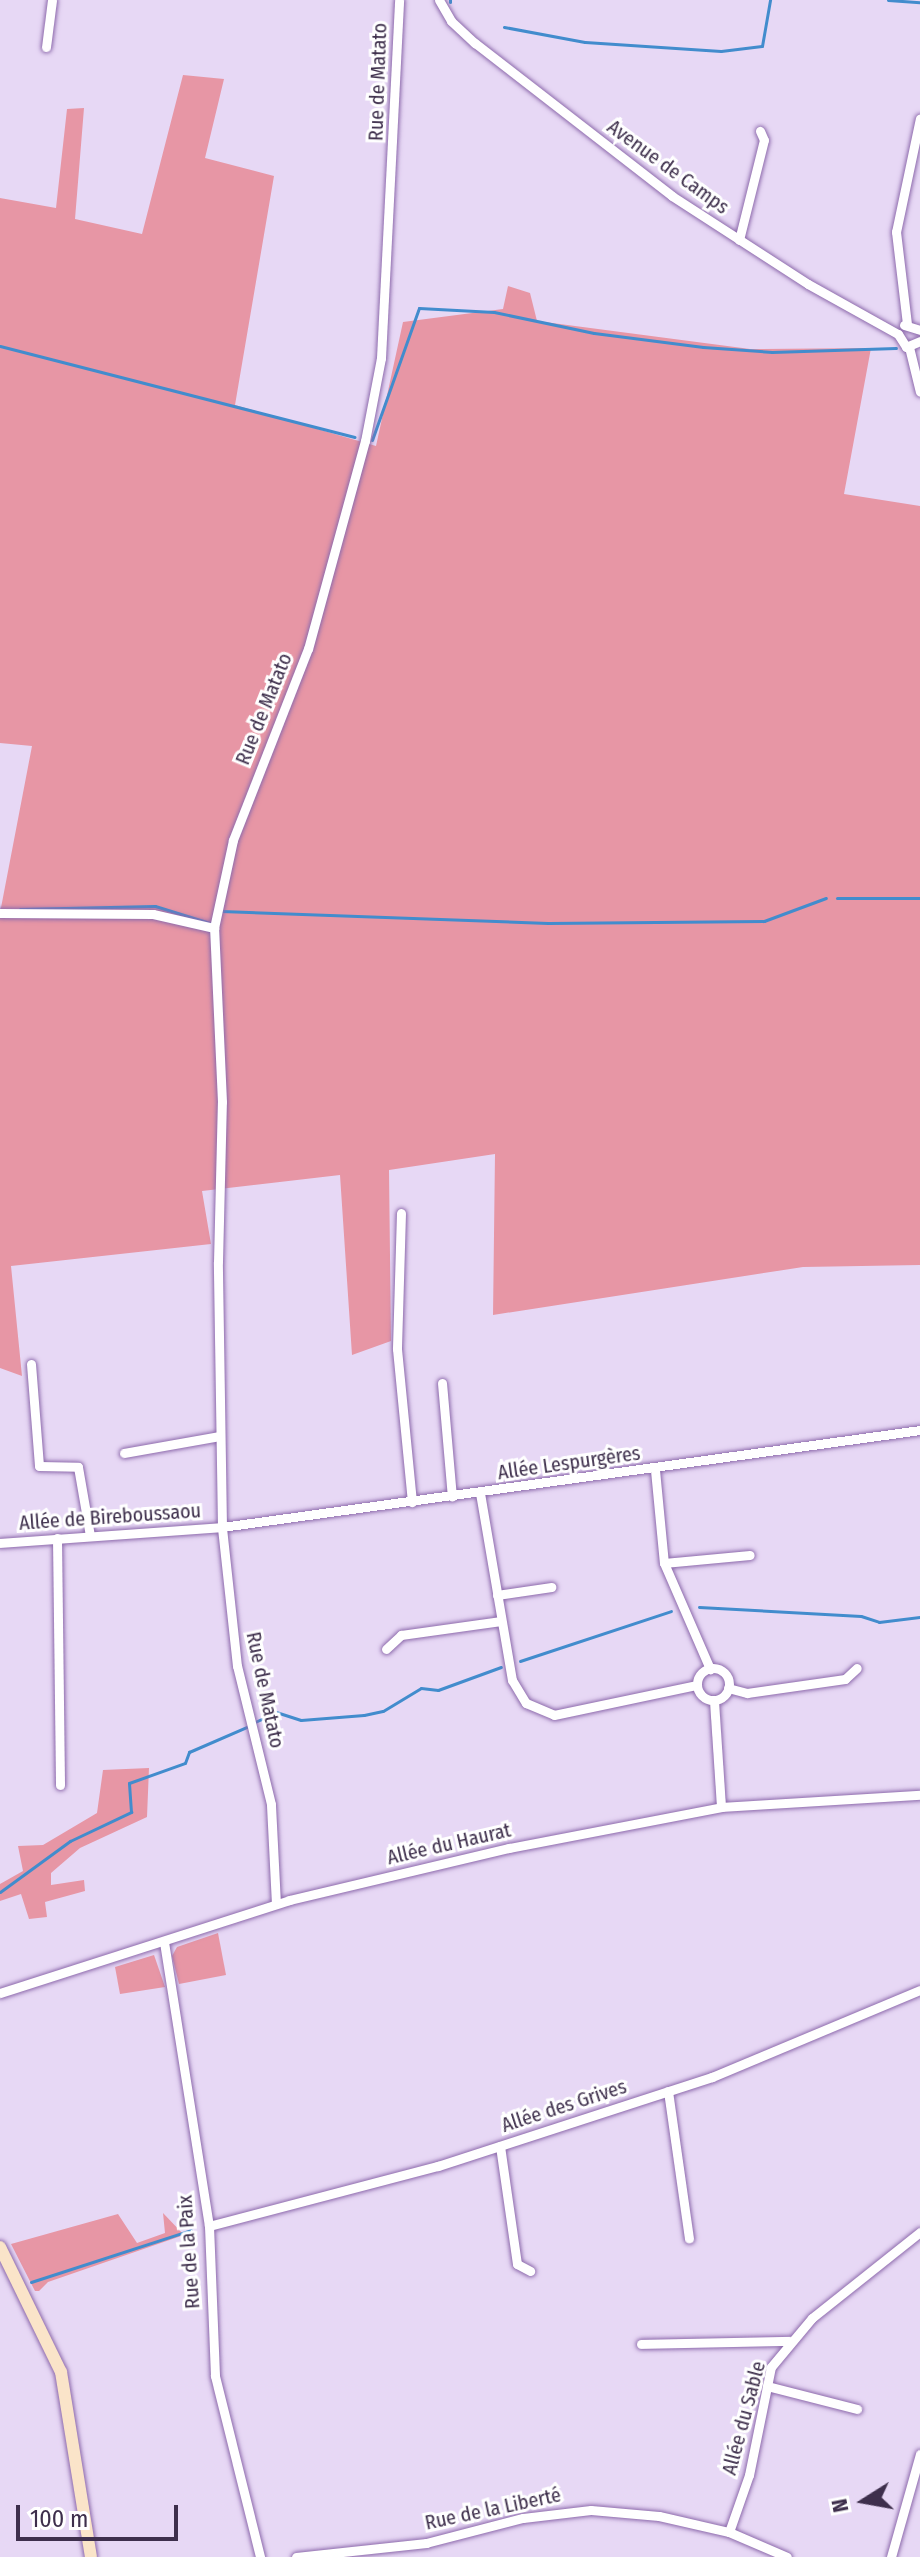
<!DOCTYPE html>
<html>
<head>
<meta charset="utf-8">
<style>
  body { margin:0 }
  #map { position:relative; width:920px; height:2557px; overflow:hidden; background:#e7d8f5; font-family:"Fira Sans Condensed",sans-serif }
  div>[style] { position:absolute }
  .green>* { inset:0; background:#e796a5 }
  .stream>* { height:3px; margin:-1.5px; padding:0 1.5px; transform-origin:1.5px; border-radius:1.5px; background:#428ccd }
  .roads { filter:drop-shadow(0 0 2px #8d6aac) drop-shadow(0 0 2px #8d6aac) }
  .street>* { height:9px; margin:-4.5px; padding:0 4.5px; transform-origin:4.5px; border-radius:4.5px; background:#fff }
  .street>.ring { margin:-4.5px; padding:0; box-sizing:content-box; background:none; border:9px solid #fff; border-radius:50% }
  .secondary>* { height:12px; margin:-6px; padding:0 6px; transform-origin:6px; border-radius:6px; background:#fae4c9 }
  span { translate:-50% -50%; white-space:nowrap; text-align:center; line-height:1.15; -webkit-text-stroke:6px #fff; paint-order:stroke }
  .street-label { font-size:20px; color:#3e2f4c }
  .north { position:absolute; left:824px; top:2461px; width:80px; height:80px; -webkit-text-stroke:6px #fff; paint-order:stroke; rotate:259deg; font-size:22px; font-weight:700; line-height:32px; text-align:center; color:#3e2f4c }
  .north::after { content:''; display:block; margin:auto; width:28px; height:36px; background:#3e2f4c; clip-path:polygon(50% 0,100% 100%,50% 72%,0 100%) }
  .scale { position:absolute; left:16px; top:2505px; width:162px; height:36px; box-sizing:border-box; border:4px solid #3e2f4c; border-top:0; padding-left:10px; font-size:24px; line-height:28px; white-space:nowrap; color:#3e2f4c; -webkit-text-stroke:6px #fff; paint-order:stroke }
</style>
</head>
<body>
<div id="map">
  <div class="green">
    <i style="clip-path:polygon(183px 75px,224px 79px,205px 158px,274px 176px,235px 405px,376px 446px,403px 322px,503px 309px,508px 286px,530px 293px,537px 321px,750px 349px,871px 348px,844px 494px,920px 506px,920px 1265px,803px 1267px,493px 1315px,495px 1154px,389px 1170px,391px 1341px,352px 1355px,340px 1175px,202px 1191px,211px 1244px,11px 1266px,22px 1376px,0 1368px,0 913px,32px 746px,0 743px,0 198px,56px 208px,67px 109px,84px 108px,75px 219px,142px 234px)"></i>
    <i style="clip-path:polygon(149px 1768px,147px 1817px,80px 1848px,51px 1873px,51px 1885px,84px 1880px,85px 1891px,45px 1902px,47px 1917px,29px 1919px,21px 1894px,0 1901px,0 1884px,23px 1871px,18px 1846px,43px 1845px,97px 1813px,103px 1770px)"></i>
    <i style="clip-path:polygon(218px 1933px,226px 1975px,179px 1984px,172px 1956px,177px 1947px)"></i>
    <i style="clip-path:polygon(154px 1955px,165px 1987px,120px 1994px,115px 1967px)"></i>
    <i style="clip-path:polygon(163px 2213px,184px 2235px,48px 2282px,39px 2291px,35px 2291px,11px 2244px,118px 2214px,137px 2243px,165px 2233px)"></i>
  </div>
  <div class="stream">
    <i style="left:888px;top:0;width:32px;rotate:4deg"></i>
    <i style="left:450px;top:2px;width:2px;rotate:-90deg"></i>
    <i style="left:504px;top:27px;width:82px;rotate:10.5deg"></i>
    <i style="left:585px;top:42px;width:136px;rotate:3.8deg"></i>
    <i style="left:721px;top:51px;width:41px;rotate:-7deg"></i>
    <i style="left:762px;top:46px;width:47px;rotate:-80.1deg"></i>
    <i style="left:0;top:346px;width:366px;rotate:14.4deg"></i>
    <i style="left:372px;top:440px;width:140px;rotate:-70.4deg"></i>
    <i style="left:419px;top:308px;width:75px;rotate:3.1deg"></i>
    <i style="left:494px;top:312px;width:102px;rotate:11.9deg"></i>
    <i style="left:594px;top:333px;width:110px;rotate:7.3deg"></i>
    <i style="left:703px;top:347px;width:69px;rotate:4.1deg"></i>
    <i style="left:772px;top:352px;width:124px;rotate:-1.8deg"></i>
    <i style="left:837px;top:898px;width:83px"></i>
    <i style="left:20px;top:909px;width:135px;rotate:-1.3deg"></i>
    <i style="left:155px;top:906px;width:58px;rotate:17.2deg"></i>
    <i style="left:221px;top:911px;width:327px;rotate:2.1deg"></i>
    <i style="left:548px;top:923px;width:216px;rotate:-0.5deg"></i>
    <i style="left:764px;top:921px;width:66px;rotate:-20.4deg"></i>
    <i style="left:699px;top:1607px;width:162px;rotate:3.2deg"></i>
    <i style="left:861px;top:1616px;width:19px;rotate:18deg"></i>
    <i style="left:879px;top:1622px;width:41px;rotate:-7deg"></i>
    <i style="left:520px;top:1661px;width:159px;rotate:-18.3deg"></i>
    <i style="left:255px;top:1722px;width:23px;rotate:-25deg"></i>
    <i style="left:276px;top:1712px;width:26px;rotate:18deg"></i>
    <i style="left:301px;top:1720px;width:63px;rotate:-4.5deg"></i>
    <i style="left:364px;top:1715px;width:19px;rotate:-12deg"></i>
    <i style="left:383px;top:1711px;width:44px;rotate:-31.2deg"></i>
    <i style="left:421px;top:1688px;width:17px;rotate:7deg"></i>
    <i style="left:438px;top:1690px;width:67px;rotate:-20.1deg"></i>
    <i style="left:0;top:1892px;width:87px;rotate:-36.1deg"></i>
    <i style="left:70px;top:1841px;width:68px;rotate:-25.4deg"></i>
    <i style="left:131px;top:1812px;width:29px;rotate:-94deg"></i>
    <i style="left:129px;top:1783px;width:59px;rotate:-19.7deg"></i>
    <i style="left:185px;top:1763px;width:12px;rotate:-70deg"></i>
    <i style="left:189px;top:1752px;width:65px;rotate:-23.4deg"></i>
    <i style="left:31px;top:2282px;width:168px;rotate:-18deg"></i>
  </div>
  <div class="roads">
    <div class="street">
      <i style="left:439px;top:0;width:24px;rotate:60deg"></i>
      <i style="left:451px;top:21px;width:33px;rotate:43deg"></i>
      <i style="left:475px;top:43px;width:249px;rotate:37.8deg"></i>
      <i style="left:672px;top:196px;width:162px;rotate:32.9deg"></i>
      <i style="left:808px;top:284px;width:103px;rotate:29.1deg"></i>
      <i style="left:46px;top:47px;width:47px;rotate:-82.7deg"></i>
      <i style="left:739px;top:240px;width:103px;rotate:-76deg"></i>
      <i style="left:764px;top:140px;width:10px;rotate:-114deg"></i>
      <i style="left:907px;top:324px;width:93px;rotate:-96.8deg"></i>
      <i style="left:896px;top:232px;width:116px;rotate:-78.1deg"></i>
      <i style="left:904px;top:325px;width:17px;rotate:17deg"></i>
      <i style="left:898px;top:334px;width:15px;rotate:58deg"></i>
      <i style="left:906px;top:347px;width:15px;rotate:-23deg"></i>
      <i style="left:909px;top:347px;width:46px;rotate:76.3deg"></i>
      <i style="left:0;top:913px;width:153px;rotate:0.4deg"></i>
      <i style="left:153px;top:914px;width:63px;rotate:12.9deg"></i>
      <i style="left:401px;top:1213px;width:136px;rotate:91.7deg"></i>
      <i style="left:397px;top:1349px;width:154px;rotate:84.4deg"></i>
      <i style="left:31px;top:1364px;width:102px;rotate:85.5deg"></i>
      <i style="left:39px;top:1466px;width:39px;rotate:1deg"></i>
      <i style="left:78px;top:1467px;width:70px;rotate:80.1deg"></i>
      <i style="left:442px;top:1383px;width:114px;rotate:85deg"></i>
      <i style="left:124px;top:1453px;width:97px;rotate:-10.1deg"></i>
      <i style="left:655px;top:1470px;width:93px;rotate:84.5deg"></i>
      <i style="left:664px;top:1563px;width:116px;rotate:66.5deg"></i>
      <i style="left:480px;top:1493px;width:190px;rotate:80.3deg"></i>
      <i style="left:512px;top:1680px;width:27px;rotate:59deg"></i>
      <i style="left:526px;top:1703px;width:30px;rotate:23deg"></i>
      <i style="left:554px;top:1715px;width:145px;rotate:-11.9deg"></i>
      <i style="left:57px;top:1538px;width:247px;rotate:89.3deg"></i>
      <i style="left:0;top:1543px;width:223px;rotate:-4.1deg"></i>
      <i style="left:222px;top:1527px;width:705px;rotate:-7.91deg"></i>
      <i style="left:664px;top:1563px;width:86px;rotate:-5.3deg"></i>
      <i style="left:497px;top:1595px;width:55px;rotate:-8.4deg"></i>
      <i style="left:386px;top:1649px;width:21px;rotate:-43deg"></i>
      <i style="left:401px;top:1635px;width:101px;rotate:-8deg"></i>
      <i class="ring" style="left:697px;top:1668px;width:23px;height:23px"></i>
      <i style="left:728px;top:1688px;width:20px;rotate:15deg"></i>
      <i style="left:747px;top:1693px;width:99px;rotate:-8.1deg"></i>
      <i style="left:845px;top:1679px;width:16px;rotate:-43deg"></i>
      <i style="left:714px;top:1701px;width:106px;rotate:86.2deg"></i>
      <i style="left:276px;top:1904px;width:100px;rotate:-92.9deg"></i>
      <i style="left:271px;top:1804px;width:142px;rotate:-103.8deg"></i>
      <i style="left:237px;top:1666px;width:140px;rotate:-96.2deg"></i>
      <i style="left:222px;top:1527px;width:265px;rotate:-90.9deg"></i>
      <i style="left:218px;top:1262px;width:160px;rotate:-88.6deg"></i>
      <i style="left:222px;top:1102px;width:174px;rotate:-92.6deg"></i>
      <i style="left:214px;top:928px;width:90px;rotate:-77.8deg"></i>
      <i style="left:233px;top:840px;width:205px;rotate:-68.6deg"></i>
      <i style="left:308px;top:649px;width:216px;rotate:-74.7deg"></i>
      <i style="left:365px;top:441px;width:85px;rotate:-79.1deg"></i>
      <i style="left:381px;top:358px;width:358px;rotate:-87.1deg"></i>
      <i style="left:164px;top:1942px;width:288px;rotate:81deg"></i>
      <i style="left:209px;top:2226px;width:150px;rotate:87.7deg"></i>
      <i style="left:215px;top:2376px;width:187px;rotate:76deg"></i>
      <i style="left:0;top:1993px;width:304px;rotate:-17.8deg"></i>
      <i style="left:289px;top:1900px;width:226px;rotate:-13.3deg"></i>
      <i style="left:509px;top:1848px;width:216px;rotate:-10.9deg"></i>
      <i style="left:721px;top:1807px;width:199px;rotate:-3.5deg"></i>
      <i style="left:668px;top:2091px;width:149px;rotate:81.9deg"></i>
      <i style="left:500px;top:2146px;width:119px;rotate:81.8deg"></i>
      <i style="left:517px;top:2264px;width:15px;rotate:28deg"></i>
      <i style="left:209px;top:2226px;width:237px;rotate:-14.7deg"></i>
      <i style="left:438px;top:2166px;width:288px;rotate:-18deg"></i>
      <i style="left:712px;top:2077px;width:225px;rotate:-22.7deg"></i>
      <i style="left:641px;top:2344px;width:148px;rotate:-1.2deg"></i>
      <i style="left:767px;top:2386px;width:93px;rotate:14.3deg"></i>
      <i style="left:729px;top:2532px;width:60px;rotate:-70.7deg"></i>
      <i style="left:749px;top:2475px;width:110px;rotate:-78.5deg"></i>
      <i style="left:771px;top:2367px;width:64px;rotate:-50.1deg"></i>
      <i style="left:812px;top:2318px;width:138px;rotate:-38.5deg"></i>
      <i style="left:296px;top:2557px;width:131px;rotate:-6.1deg"></i>
      <i style="left:426px;top:2543px;width:100px;rotate:-14.5deg"></i>
      <i style="left:523px;top:2518px;width:68px;rotate:-6.7deg"></i>
      <i style="left:591px;top:2510px;width:68px;rotate:5deg"></i>
      <i style="left:659px;top:2516px;width:72px;rotate:12.9deg"></i>
      <i style="left:729px;top:2532px;width:63px;rotate:23.3deg"></i>
      <i style="left:891px;top:2557px;width:107px;rotate:-74.3deg"></i>
    </div>
    <div class="secondary">
      <i style="left:0;top:2247px;width:139px;rotate:64deg"></i>
      <i style="left:61px;top:2372px;width:187px;rotate:80.8deg"></i>
    </div>
  </div>
  <div class="street-label">
    <span style="left:378px;top:82px;rotate:-88deg">Rue de Matato</span>
    <span style="left:668px;top:167px;rotate:36deg">Avenue de Camps</span>
    <span style="left:264px;top:709px;rotate:-68deg">Rue de Matato</span>
    <span style="left:569px;top:1463px;rotate:-8deg">Allée Lespurgères</span>
    <span style="left:110px;top:1517px;rotate:-4deg">Allée de Bireboussaou</span>
    <span style="left:265px;top:1690px;rotate:78deg">Rue de Matato</span>
    <span style="left:449px;top:1844px;rotate:-13deg">Allée du Haurat</span>
    <span style="left:564px;top:2106px;rotate:-18deg">Allée des Grives</span>
    <span style="left:189px;top:2252px;rotate:-94deg">Rue de la Paix</span>
    <span style="left:744px;top:2418px;rotate:-75deg">Allée du Sable</span>
    <span style="left:493px;top:2509px;rotate:-12deg">Rue de la Liberté</span>
  </div>
  <div class="north">N</div>
  <div class="scale">100 m</div>
</div>
</body>
</html>
